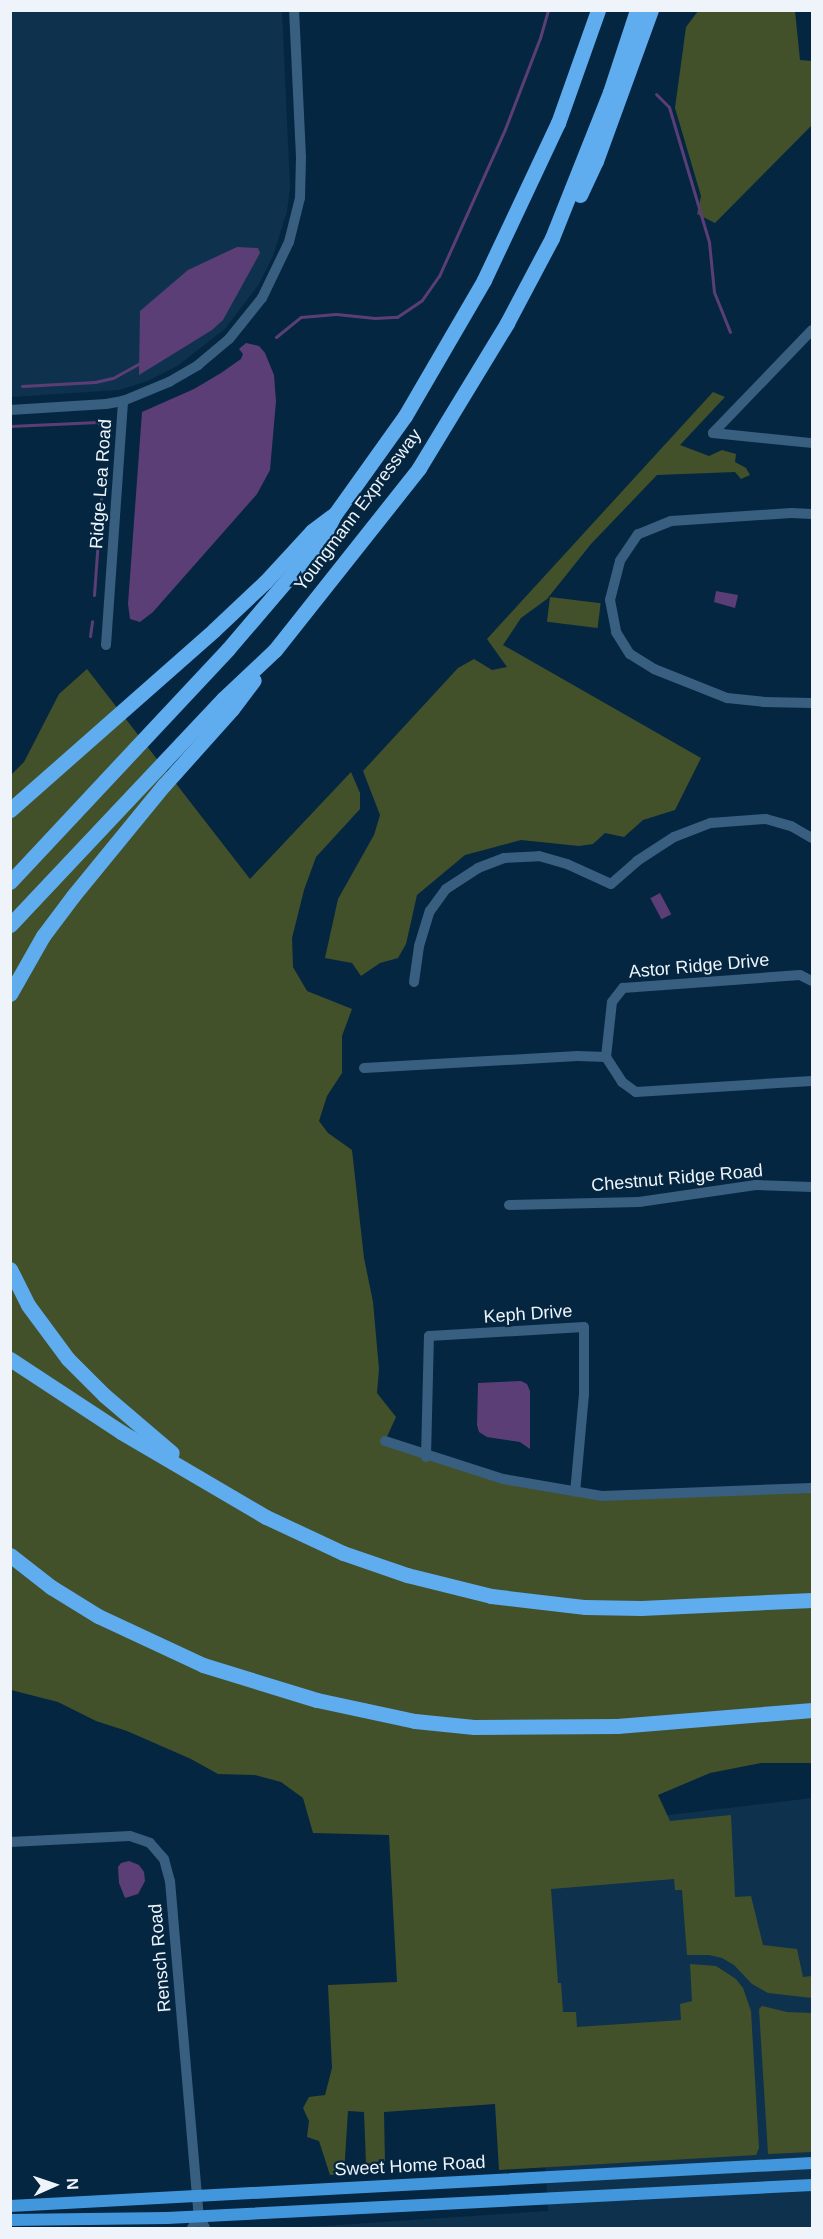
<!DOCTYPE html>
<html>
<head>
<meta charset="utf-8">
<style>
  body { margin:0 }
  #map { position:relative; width:823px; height:2239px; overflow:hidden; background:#052640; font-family:Arial,sans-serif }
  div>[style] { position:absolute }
  .built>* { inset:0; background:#0e324e }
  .green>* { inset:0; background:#42512a; transform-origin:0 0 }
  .water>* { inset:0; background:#5c3e77; transform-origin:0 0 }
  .stream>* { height:3px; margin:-1.5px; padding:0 1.5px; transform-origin:1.5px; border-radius:1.5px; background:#5c3e77 }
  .minor>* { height:10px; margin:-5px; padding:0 5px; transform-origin:5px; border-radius:5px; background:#385e80 }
  .major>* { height:12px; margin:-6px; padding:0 6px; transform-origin:6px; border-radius:6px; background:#4296dc }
  .highway>* { height:15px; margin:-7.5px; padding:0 7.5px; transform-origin:7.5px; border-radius:7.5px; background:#5facef }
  span { translate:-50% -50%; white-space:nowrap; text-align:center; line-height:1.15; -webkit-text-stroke:4.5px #052640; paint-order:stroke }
  .street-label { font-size:18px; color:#eef4fa }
  .frame { position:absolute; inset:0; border:12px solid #eef4fa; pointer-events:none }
  .north { position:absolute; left:24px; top:2155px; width:60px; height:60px; -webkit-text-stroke:4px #052640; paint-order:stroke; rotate:87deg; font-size:16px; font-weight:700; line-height:24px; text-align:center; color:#eef4fa }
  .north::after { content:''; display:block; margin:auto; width:21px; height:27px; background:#eef4fa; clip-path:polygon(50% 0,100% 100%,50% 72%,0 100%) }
</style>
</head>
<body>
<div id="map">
  <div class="built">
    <i style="clip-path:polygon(11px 11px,282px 11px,290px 187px,287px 211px,273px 256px,259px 284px,225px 329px,177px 366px,148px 381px,119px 390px,11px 397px)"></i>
    <i style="clip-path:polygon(812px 1798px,812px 2228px,293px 2228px,548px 2211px,526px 1832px)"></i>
  </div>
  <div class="green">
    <i style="clip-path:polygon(698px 11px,795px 11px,800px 60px,812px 61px,812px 125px,715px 223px,697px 214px,701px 196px,675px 108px,686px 27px)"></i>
    <i style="clip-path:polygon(713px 392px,725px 397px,680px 445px,709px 456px,722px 450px,736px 454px,735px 462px,746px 468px,750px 475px,741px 479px,735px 472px,657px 475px,591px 544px,547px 599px,521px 618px,503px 645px,701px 758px,675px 810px,643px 820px,624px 837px,605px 833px,593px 844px,579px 846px,521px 840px,465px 855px,417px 895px,406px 944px,398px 958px,380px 963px,361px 976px,352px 963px,325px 958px,338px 899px,374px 835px,380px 815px,363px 771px,458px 668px,474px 659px,492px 670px,507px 667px,487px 639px)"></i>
    <i style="left:550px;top:597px;width:51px;height:25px;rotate:7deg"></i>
    <i style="clip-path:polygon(87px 669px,250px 879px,351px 772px,360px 793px,360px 809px,316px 857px,304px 890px,292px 938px,293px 967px,307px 991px,352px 1009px,342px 1036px,342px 1073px,327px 1096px,319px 1121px,328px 1133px,352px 1150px,364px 1258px,373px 1302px,379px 1369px,377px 1393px,396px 1417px,385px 1441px,426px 1457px,575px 1492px,812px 1488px,812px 1771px,811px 1763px,761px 1763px,710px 1773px,658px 1795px,670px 1821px,731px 1815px,735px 1897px,751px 1896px,763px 1945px,797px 1949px,803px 1977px,812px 1976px,812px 1998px,768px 1993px,752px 1984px,734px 1965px,722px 1958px,709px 1955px,687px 1955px,682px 1890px,675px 1890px,674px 1879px,551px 1889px,558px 1983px,561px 1983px,563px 2012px,576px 2012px,577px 2027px,681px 2020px,680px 2004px,692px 2001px,690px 1964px,716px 1966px,736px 1979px,743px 1988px,751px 2011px,759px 2148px,756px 2155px,499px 2170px,495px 2104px,384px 2112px,385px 2163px,366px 2164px,364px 2112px,348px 2111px,344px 2174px,330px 2175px,319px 2141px,307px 2137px,309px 2121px,303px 2108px,309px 2097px,325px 2095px,332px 2068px,328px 1985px,397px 1982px,389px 1835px,313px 1833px,303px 1798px,281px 1782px,255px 1775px,218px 1774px,191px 1759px,127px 1731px,96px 1721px,58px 1702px,11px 1690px,11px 775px,24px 762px,59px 694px)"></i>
    <i style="clip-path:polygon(762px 2006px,787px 2012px,812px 2013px,812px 2152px,768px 2154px,759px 2009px)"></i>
  </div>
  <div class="water">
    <i style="clip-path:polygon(237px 247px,258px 248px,260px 253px,223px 320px,212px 330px,139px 375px,140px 311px,188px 270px)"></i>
    <i style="clip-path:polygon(246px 343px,259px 346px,265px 353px,274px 375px,276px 401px,270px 470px,257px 494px,153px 612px,140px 622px,130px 619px,128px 604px,142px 412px,194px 389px,221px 373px,241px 359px,243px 354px,239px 349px)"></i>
    <i style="clip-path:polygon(716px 591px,738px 595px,735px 608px,714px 602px)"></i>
    <i style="left:660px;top:893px;width:24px;height:11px;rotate:62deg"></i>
    <i style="clip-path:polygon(521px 1381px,527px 1384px,530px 1391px,530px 1449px,520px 1442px,487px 1437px,479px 1432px,477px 1425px,478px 1383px)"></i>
    <i style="clip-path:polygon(129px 1861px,139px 1865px,144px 1872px,145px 1881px,138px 1894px,125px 1898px,119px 1883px,118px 1867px,121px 1863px)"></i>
  </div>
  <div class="stream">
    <i style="left:656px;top:94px;width:18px;rotate:45deg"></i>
    <i style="left:669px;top:107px;width:141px;rotate:73.5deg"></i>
    <i style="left:709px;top:242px;width:50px;rotate:84.3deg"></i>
    <i style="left:714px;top:292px;width:43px;rotate:68.2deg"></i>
    <i style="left:276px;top:337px;width:32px;rotate:-39deg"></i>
    <i style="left:301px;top:317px;width:35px;rotate:-5deg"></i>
    <i style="left:336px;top:314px;width:39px;rotate:6deg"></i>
    <i style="left:375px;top:318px;width:22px;rotate:-3deg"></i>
    <i style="left:397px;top:317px;width:30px;rotate:-34deg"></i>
    <i style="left:422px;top:300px;width:29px;rotate:-55deg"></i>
    <i style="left:439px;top:276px;width:161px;rotate:-65.8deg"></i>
    <i style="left:505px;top:129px;width:97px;rotate:-69deg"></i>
    <i style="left:540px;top:38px;width:29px;rotate:-74deg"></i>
    <i style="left:22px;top:386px;width:73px;rotate:-3.1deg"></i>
    <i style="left:95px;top:382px;width:18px;rotate:-13deg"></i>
    <i style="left:113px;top:378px;width:33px;rotate:-29deg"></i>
    <i style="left:10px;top:426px;width:88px;rotate:-2.6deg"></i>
    <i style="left:98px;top:422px;width:7px;rotate:56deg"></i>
    <i style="left:102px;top:428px;width:17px;rotate:90deg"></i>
    <i style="left:99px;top:523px;width:24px;rotate:-85deg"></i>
    <i style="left:94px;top:595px;width:56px;rotate:-85.9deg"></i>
    <i style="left:90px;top:636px;width:15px;rotate:-82deg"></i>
  </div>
  <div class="minor">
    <i style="left:812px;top:330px;width:143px;rotate:133.9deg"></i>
    <i style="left:713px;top:433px;width:100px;rotate:5.8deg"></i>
    <i style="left:10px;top:410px;width:96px;rotate:-3.6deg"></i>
    <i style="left:106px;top:404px;width:17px;rotate:-10deg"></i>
    <i style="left:123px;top:401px;width:50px;rotate:-22.4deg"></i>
    <i style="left:169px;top:382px;width:34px;rotate:-30deg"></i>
    <i style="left:198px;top:365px;width:40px;rotate:-40deg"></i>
    <i style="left:229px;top:339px;width:53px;rotate:-51.2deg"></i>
    <i style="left:262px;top:298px;width:62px;rotate:-64.3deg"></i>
    <i style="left:289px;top:242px;width:45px;rotate:-76deg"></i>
    <i style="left:300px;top:198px;width:41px;rotate:-88.6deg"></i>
    <i style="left:301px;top:157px;width:147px;rotate:-92.7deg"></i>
    <i style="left:812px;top:514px;width:21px;rotate:-177deg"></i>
    <i style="left:791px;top:513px;width:120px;rotate:176.2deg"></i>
    <i style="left:671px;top:521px;width:35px;rotate:158deg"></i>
    <i style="left:638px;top:534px;width:32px;rotate:124deg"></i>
    <i style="left:620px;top:561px;width:40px;rotate:104.4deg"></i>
    <i style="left:610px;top:600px;width:33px;rotate:79deg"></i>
    <i style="left:616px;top:632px;width:26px;rotate:58deg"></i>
    <i style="left:630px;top:654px;width:28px;rotate:32deg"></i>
    <i style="left:654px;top:669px;width:79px;rotate:21.7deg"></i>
    <i style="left:727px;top:698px;width:37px;rotate:6deg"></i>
    <i style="left:764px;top:702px;width:48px;rotate:1.2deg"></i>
    <i style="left:106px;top:645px;width:245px;rotate:-86deg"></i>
    <i style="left:414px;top:982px;width:36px;rotate:-82deg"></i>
    <i style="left:419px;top:946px;width:37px;rotate:-73deg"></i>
    <i style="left:430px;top:911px;width:27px;rotate:-54deg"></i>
    <i style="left:446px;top:889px;width:38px;rotate:-33deg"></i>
    <i style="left:478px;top:868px;width:28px;rotate:-21deg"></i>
    <i style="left:504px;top:858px;width:35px;rotate:-3deg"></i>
    <i style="left:539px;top:856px;width:29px;rotate:16deg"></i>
    <i style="left:567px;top:864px;width:48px;rotate:24.4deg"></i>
    <i style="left:611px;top:884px;width:35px;rotate:-41deg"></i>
    <i style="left:637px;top:861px;width:44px;rotate:-33deg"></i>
    <i style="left:674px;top:837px;width:40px;rotate:-21deg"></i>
    <i style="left:711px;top:823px;width:55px;rotate:-4.2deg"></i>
    <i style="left:766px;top:819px;width:26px;rotate:16deg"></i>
    <i style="left:791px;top:826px;width:24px;rotate:30deg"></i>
    <i style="left:606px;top:1057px;width:55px;rotate:-83.8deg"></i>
    <i style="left:612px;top:1002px;width:18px;rotate:-52deg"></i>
    <i style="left:623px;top:988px;width:177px;rotate:-4.2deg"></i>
    <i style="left:800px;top:975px;width:13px;rotate:27deg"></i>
    <i style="left:364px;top:1068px;width:214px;rotate:-3.2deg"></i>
    <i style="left:578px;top:1056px;width:28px;rotate:2deg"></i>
    <i style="left:606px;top:1057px;width:30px;rotate:57deg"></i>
    <i style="left:622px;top:1082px;width:17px;rotate:36deg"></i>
    <i style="left:636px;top:1092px;width:176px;rotate:-3.6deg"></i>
    <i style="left:509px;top:1205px;width:130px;rotate:-1.3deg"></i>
    <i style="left:639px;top:1202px;width:118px;rotate:-8.3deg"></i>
    <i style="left:756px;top:1185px;width:56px;rotate:2deg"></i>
    <i style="left:385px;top:1441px;width:124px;rotate:17.9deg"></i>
    <i style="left:503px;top:1479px;width:100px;rotate:9.7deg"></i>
    <i style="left:602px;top:1496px;width:210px;rotate:-2.2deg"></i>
    <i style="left:426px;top:1457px;width:121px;rotate:-88.6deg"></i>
    <i style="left:429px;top:1336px;width:155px;rotate:-3.3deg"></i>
    <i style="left:584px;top:1327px;width:67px;rotate:90deg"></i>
    <i style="left:584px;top:1394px;width:98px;rotate:95.2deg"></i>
    <i style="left:10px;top:1842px;width:120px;rotate:-2.9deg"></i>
    <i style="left:130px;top:1836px;width:21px;rotate:19deg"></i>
    <i style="left:150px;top:1843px;width:21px;rotate:49deg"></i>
    <i style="left:164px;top:1859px;width:23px;rotate:75deg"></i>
    <i style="left:170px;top:1881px;width:336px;rotate:85.1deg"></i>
    <i style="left:199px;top:2216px;width:13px;rotate:63deg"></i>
    <i style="left:192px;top:2228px;width:14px;rotate:-60deg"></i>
  </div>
  <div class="major">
    <i style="left:10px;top:2206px;width:803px;rotate:-3.07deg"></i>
    <i style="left:10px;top:2220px;width:157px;rotate:-0.7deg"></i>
    <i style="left:167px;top:2218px;width:646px;rotate:-2.93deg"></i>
  </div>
  <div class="highway">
    <i style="left:580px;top:195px;width:38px;rotate:-65deg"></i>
    <i style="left:596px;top:161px;width:161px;rotate:-70deg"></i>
    <i style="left:10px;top:810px;width:272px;rotate:-41.4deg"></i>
    <i style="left:214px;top:630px;width:70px;rotate:-43.3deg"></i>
    <i style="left:265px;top:582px;width:69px;rotate:-47.3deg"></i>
    <i style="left:312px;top:531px;width:25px;rotate:-37deg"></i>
    <i style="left:10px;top:882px;width:319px;rotate:-46.9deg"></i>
    <i style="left:228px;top:649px;width:145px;rotate:-49.5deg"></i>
    <i style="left:322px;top:539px;width:28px;rotate:-63deg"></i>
    <i style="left:335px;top:514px;width:120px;rotate:-54.5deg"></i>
    <i style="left:405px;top:416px;width:157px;rotate:-59.8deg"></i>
    <i style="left:484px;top:280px;width:174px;rotate:-64.8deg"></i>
    <i style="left:558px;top:123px;width:120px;rotate:-70.5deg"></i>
    <i style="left:10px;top:925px;width:311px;rotate:-46.7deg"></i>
    <i style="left:223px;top:699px;width:71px;rotate:-43.3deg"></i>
    <i style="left:275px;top:650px;width:232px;rotate:-51.6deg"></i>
    <i style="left:419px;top:468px;width:170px;rotate:-58.7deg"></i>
    <i style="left:507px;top:323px;width:96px;rotate:-62.1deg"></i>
    <i style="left:552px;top:238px;width:157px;rotate:-68.3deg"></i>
    <i style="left:610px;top:92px;width:86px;rotate:-71.8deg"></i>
    <i style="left:10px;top:994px;width:67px;rotate:-60.4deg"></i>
    <i style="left:43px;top:936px;width:50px;rotate:-53.1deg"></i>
    <i style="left:73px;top:896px;width:144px;rotate:-50.7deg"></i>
    <i style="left:164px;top:785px;width:102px;rotate:-48.2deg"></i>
    <i style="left:232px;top:709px;width:36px;rotate:-53deg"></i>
    <i style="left:10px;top:1269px;width:40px;rotate:63.4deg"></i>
    <i style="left:28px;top:1305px;width:67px;rotate:53.5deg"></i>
    <i style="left:68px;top:1359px;width:51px;rotate:45deg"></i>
    <i style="left:104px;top:1395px;width:89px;rotate:40.5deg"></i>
    <i style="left:10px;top:1359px;width:133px;rotate:33.3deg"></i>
    <i style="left:121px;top:1432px;width:168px;rotate:30.4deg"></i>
    <i style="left:266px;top:1517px;width:85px;rotate:25.1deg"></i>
    <i style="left:343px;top:1553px;width:68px;rotate:19deg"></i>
    <i style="left:407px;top:1575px;width:87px;rotate:14deg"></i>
    <i style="left:491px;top:1596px;width:95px;rotate:6.7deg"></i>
    <i style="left:585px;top:1607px;width:56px;rotate:1deg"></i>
    <i style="left:641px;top:1608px;width:171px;rotate:-2.7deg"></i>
    <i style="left:10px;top:1555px;width:52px;rotate:38deg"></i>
    <i style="left:51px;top:1587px;width:55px;rotate:31.7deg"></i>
    <i style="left:98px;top:1616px;width:116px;rotate:25deg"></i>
    <i style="left:203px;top:1665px;width:119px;rotate:17.1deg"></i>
    <i style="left:317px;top:1700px;width:100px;rotate:12.1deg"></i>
    <i style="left:415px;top:1721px;width:59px;rotate:5.8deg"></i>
    <i style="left:474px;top:1727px;width:143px;rotate:-0.4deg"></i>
    <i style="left:617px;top:1726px;width:196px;rotate:-4.7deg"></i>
  </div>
  <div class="street-label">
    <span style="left:101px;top:484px;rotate:-86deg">Ridge Lea Road</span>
    <span style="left:358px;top:510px;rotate:-53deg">Youngmann Expressway</span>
    <span style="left:699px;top:966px;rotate:-5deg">Astor Ridge Drive</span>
    <span style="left:677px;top:1178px;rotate:-5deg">Chestnut Ridge Road</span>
    <span style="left:528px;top:1314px;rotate:-4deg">Keph Drive</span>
    <span style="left:160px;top:1958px;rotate:-95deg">Rensch Road</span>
    <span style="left:410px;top:2166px;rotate:-3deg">Sweet Home Road</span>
  </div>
  <div class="frame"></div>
  <div class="north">N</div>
</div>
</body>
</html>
